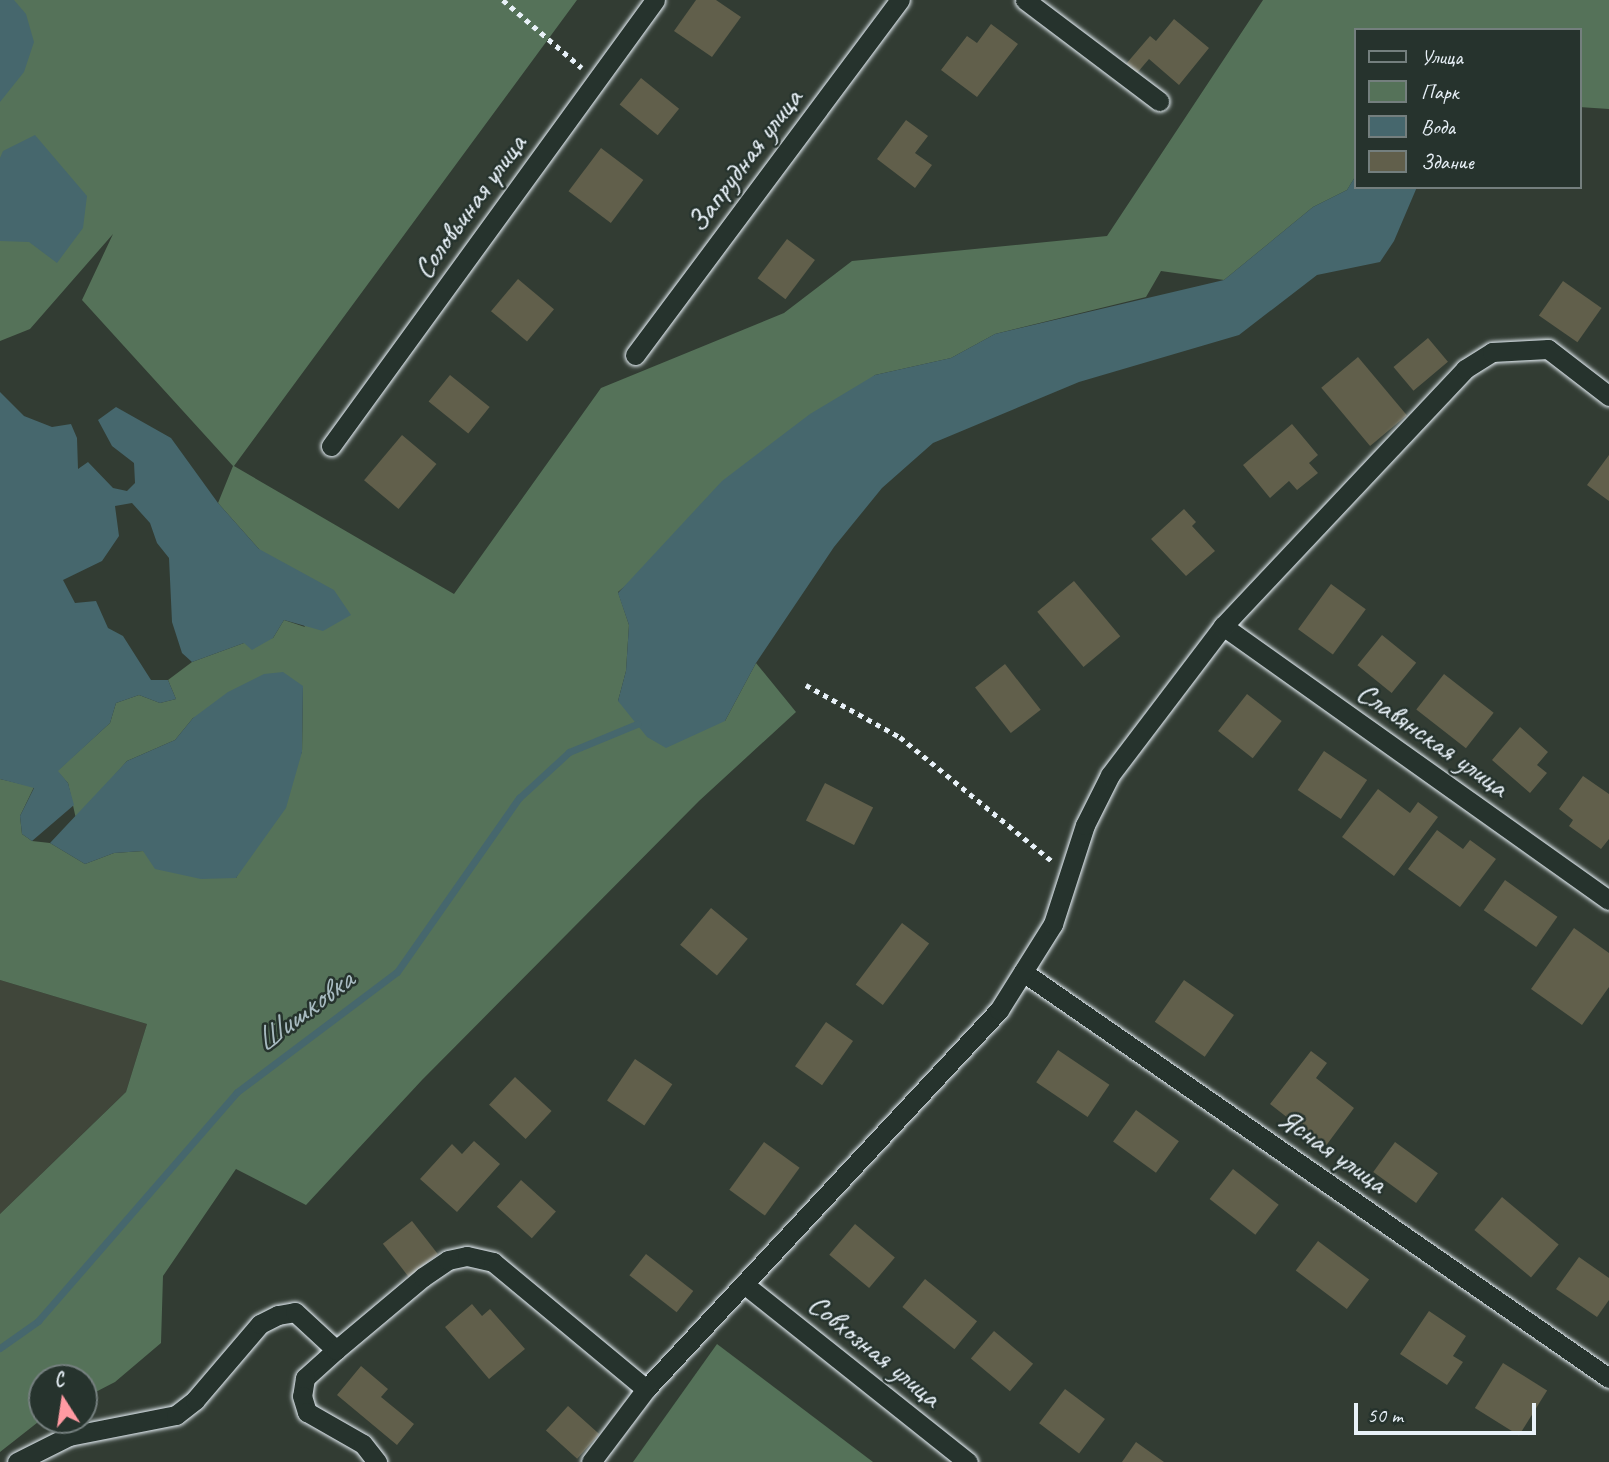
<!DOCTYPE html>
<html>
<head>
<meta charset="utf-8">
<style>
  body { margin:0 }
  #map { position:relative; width:1609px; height:1462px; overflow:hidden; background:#323c33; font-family:Caveat,sans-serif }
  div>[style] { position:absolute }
  .built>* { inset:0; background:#40463a }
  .green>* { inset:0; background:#557259 }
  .water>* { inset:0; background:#46676d }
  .stream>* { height:7px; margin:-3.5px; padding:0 3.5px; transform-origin:3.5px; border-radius:3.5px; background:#46676d }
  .building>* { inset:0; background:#615f4b; transform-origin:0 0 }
  .path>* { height:4.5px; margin-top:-2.25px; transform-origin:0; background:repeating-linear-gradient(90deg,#e8f1f8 0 5px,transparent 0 10px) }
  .roads { filter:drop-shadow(0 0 2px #e8f1f8) drop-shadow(0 0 2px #e8f1f8) }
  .street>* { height:19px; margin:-9.5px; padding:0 9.5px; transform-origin:9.5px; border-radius:9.5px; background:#26332d }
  span { translate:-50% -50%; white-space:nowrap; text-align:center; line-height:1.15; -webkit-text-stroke:5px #26332d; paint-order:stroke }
  .street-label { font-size:30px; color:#e8f1f8 }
  .water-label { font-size:32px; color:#a7bac0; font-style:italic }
  .legend { position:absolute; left:1354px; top:28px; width:228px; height:161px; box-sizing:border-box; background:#26332d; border:2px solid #747f7e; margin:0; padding:9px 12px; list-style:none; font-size:21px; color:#e8f1f8 }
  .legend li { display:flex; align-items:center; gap:14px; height:35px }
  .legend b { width:35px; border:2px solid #747f7e }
  .north { position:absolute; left:28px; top:1364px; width:70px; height:70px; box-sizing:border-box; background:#26332d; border:2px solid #747f7e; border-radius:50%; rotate:348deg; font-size:19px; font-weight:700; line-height:28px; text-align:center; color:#e8f1f8 }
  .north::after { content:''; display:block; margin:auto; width:24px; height:32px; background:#ff9aa2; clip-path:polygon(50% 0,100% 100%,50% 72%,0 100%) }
  .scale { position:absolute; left:1354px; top:1403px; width:182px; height:32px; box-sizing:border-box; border:4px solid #e8f1f8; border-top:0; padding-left:9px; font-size:21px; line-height:24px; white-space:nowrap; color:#e8f1f8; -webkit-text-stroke:5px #26332d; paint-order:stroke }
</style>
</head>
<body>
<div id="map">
  <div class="built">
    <i style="clip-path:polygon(0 980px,147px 1024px,126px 1092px,0 1214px)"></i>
  </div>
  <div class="green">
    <i style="clip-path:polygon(0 0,577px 0,234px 466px,454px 594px,601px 388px,784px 313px,852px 261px,1107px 236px,1263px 0,1609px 0,1609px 109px,1579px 107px,1579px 30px,1355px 30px,1355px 177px,1347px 190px,1313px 207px,1224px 280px,1161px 271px,1146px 297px,995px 334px,951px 358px,875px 375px,618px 592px,629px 625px,626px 671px,618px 701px,725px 721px,756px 663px,796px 712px,699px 801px,422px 1080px,306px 1205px,236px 1169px,163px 1276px,161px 1343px,115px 1382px,84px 1398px,84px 1378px,42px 1378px,42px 1419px,0 1452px,0 1214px,126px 1092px,147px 1024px,0 980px,0 779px,34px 787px,20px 816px,22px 834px,32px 841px,50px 843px,85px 864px,114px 853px,143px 851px,236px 878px,302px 752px,303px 686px,193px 718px,175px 740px,127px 761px,76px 819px,68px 783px,57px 771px,110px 723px,116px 703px,139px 695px,160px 703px,176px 699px,168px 680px,192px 662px,244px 643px,273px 638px,284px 620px,305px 627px,259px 549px,218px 503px,233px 466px,82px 300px,113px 234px,30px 329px,0 341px)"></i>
    <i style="clip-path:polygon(717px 1344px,873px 1462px,633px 1462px)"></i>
  </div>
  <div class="water">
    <i style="clip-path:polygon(0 0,14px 0,26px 14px,34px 42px,24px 72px,0 102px)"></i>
    <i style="clip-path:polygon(35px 135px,87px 196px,83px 228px,57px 263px,29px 242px,0 241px,0 158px,3px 151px)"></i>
    <i style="clip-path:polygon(1355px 177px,1355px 187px,1417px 187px,1394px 241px,1380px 262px,1317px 275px,1239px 335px,1079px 382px,933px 443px,882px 488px,834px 547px,756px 663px,725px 721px,666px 748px,647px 737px,618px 701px,626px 671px,629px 625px,618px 593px,722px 481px,810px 414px,875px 375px,951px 358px,995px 334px,1224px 280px,1313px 207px,1347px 190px)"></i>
    <i style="clip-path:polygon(0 392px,24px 416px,52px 427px,71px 424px,77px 438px,78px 469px,88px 462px,113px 488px,127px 491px,135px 483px,134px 463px,112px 446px,98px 420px,116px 407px,171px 438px,218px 503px,259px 549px,334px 590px,351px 615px,323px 631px,284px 620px,273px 638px,252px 650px,244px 643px,192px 662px,182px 653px,172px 622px,169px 558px,157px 543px,150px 523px,132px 503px,115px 506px,119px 536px,102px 561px,63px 580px,75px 603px,96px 601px,108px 628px,123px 636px,151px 680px,168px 680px,176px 699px,160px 703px,139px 695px,116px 703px,110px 723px,58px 771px,68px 783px,74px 805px,32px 841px,22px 834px,20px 816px,34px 788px,0 779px)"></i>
    <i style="clip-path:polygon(283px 672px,303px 686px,302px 752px,286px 808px,236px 878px,201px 879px,155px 869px,143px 851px,114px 853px,85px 864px,50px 843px,127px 761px,175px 740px,193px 718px,228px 692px,264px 674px)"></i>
  </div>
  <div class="stream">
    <i style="left:0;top:1348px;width:47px;rotate:-35.4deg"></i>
    <i style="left:38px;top:1321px;width:303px;rotate:-49deg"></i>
    <i style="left:237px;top:1092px;width:200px;rotate:-36.9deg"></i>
    <i style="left:397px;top:972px;width:213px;rotate:-55deg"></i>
    <i style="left:519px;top:798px;width:68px;rotate:-42.6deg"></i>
    <i style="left:569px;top:752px;width:74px;rotate:-22.4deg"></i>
  </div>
  <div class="building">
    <i style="clip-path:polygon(696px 0,716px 0,741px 17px,712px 57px,674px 31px)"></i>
    <i style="clip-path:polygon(1174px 19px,1209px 48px,1179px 85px,1149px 59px,1137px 73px,1126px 64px,1150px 36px,1156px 41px)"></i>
    <i style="clip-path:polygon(991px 24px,1018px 44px,977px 97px,941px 70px,967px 36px,977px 43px)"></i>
    <i style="left:641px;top:78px;width:49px;height:34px;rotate:39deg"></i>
    <i style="clip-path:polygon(906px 120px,928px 136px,915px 153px,932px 165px,915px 188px,877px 159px)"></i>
    <i style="left:601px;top:148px;width:53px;height:54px;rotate:37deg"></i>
    <i style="left:787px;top:239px;width:35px;height:49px;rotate:37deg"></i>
    <i style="left:518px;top:279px;width:47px;height:42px;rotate:40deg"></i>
    <i style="left:1563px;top:281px;width:47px;height:42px;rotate:35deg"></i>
    <i style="left:1428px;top:338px;width:31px;height:45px;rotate:50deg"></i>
    <i style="left:1358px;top:357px;width:76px;height:48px;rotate:50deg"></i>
    <i style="left:450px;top:375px;width:51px;height:34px;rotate:39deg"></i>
    <i style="clip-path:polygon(1292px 424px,1318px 455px,1309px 463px,1318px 473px,1297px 490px,1289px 481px,1270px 498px,1243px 465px)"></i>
    <i style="left:402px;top:435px;width:45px;height:59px;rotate:40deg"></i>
    <i style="clip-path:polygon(1609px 455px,1609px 501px,1587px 485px)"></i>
    <i style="clip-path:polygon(1184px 509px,1196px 522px,1192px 526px,1215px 551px,1186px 576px,1151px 539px)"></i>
    <i style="left:1074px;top:581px;width:72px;height:48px;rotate:50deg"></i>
    <i style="left:1331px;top:584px;width:43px;height:56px;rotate:36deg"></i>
    <i style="left:1382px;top:635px;width:44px;height:39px;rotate:39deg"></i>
    <i style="left:1005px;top:664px;width:58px;height:38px;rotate:52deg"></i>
    <i style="left:1444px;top:674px;width:63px;height:45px;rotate:38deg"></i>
    <i style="left:1247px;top:694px;width:44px;height:47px;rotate:38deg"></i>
    <i style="clip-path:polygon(1520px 727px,1548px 752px,1537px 765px,1547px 773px,1530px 793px,1492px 760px)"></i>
    <i style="left:1324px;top:751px;width:52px;height:47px;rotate:34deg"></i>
    <i style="clip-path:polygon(1583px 776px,1609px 794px,1609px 839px,1601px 849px,1569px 826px,1573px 820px,1559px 809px)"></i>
    <i style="left:825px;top:783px;width:54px;height:42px;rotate:27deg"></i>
    <i style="clip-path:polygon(1378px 789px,1410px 813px,1418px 802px,1438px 817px,1394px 876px,1342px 837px)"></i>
    <i style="clip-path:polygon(1437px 830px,1463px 849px,1470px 840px,1496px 859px,1460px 907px,1408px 869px)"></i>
    <i style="left:1505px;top:880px;width:64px;height:37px;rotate:35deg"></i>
    <i style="left:711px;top:908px;width:48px;height:48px;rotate:40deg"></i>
    <i style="left:902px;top:923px;width:34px;height:77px;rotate:37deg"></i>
    <i style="clip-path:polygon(1574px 928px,1609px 953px,1609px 987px,1582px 1025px,1531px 989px)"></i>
    <i style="left:1184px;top:980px;width:61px;height:51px;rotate:35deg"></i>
    <i style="left:826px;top:1022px;width:33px;height:54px;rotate:35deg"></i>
    <i style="left:1058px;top:1050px;width:62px;height:39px;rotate:34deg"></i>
    <i style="clip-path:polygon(1311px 1051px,1327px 1063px,1316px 1078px,1354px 1108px,1325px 1147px,1270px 1104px)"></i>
    <i style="left:635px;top:1059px;width:45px;height:50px;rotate:34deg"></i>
    <i style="left:515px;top:1077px;width:50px;height:38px;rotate:43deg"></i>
    <i style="left:1136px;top:1110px;width:53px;height:39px;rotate:36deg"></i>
    <i style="clip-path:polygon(474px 1141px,500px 1164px,457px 1212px,420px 1179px,452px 1144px,462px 1154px)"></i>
    <i style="left:764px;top:1142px;width:44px;height:59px;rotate:36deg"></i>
    <i style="left:1395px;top:1142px;width:53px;height:37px;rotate:36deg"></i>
    <i style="left:1233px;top:1169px;width:58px;height:38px;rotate:38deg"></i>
    <i style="left:521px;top:1180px;width:47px;height:36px;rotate:42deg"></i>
    <i style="left:1502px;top:1197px;width:74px;height:43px;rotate:40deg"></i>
    <i style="left:412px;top:1221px;width:42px;height:37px;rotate:52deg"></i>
    <i style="left:855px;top:1224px;width:52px;height:40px;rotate:40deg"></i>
    <i style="left:1318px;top:1241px;width:64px;height:37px;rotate:37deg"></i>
    <i style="left:646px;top:1254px;width:60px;height:27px;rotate:38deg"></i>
    <i style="clip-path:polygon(1579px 1257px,1609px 1278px,1609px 1300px,1597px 1317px,1556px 1289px)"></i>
    <i style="left:925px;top:1279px;width:67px;height:36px;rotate:39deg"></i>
    <i style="clip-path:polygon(472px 1304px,482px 1316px,490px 1309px,525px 1349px,489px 1379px,445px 1327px)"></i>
    <i style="clip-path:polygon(1429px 1311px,1466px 1336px,1453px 1356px,1463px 1362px,1447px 1385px,1400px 1354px)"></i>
    <i style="left:994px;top:1331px;width:51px;height:36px;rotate:40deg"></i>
    <i style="left:1503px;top:1363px;width:52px;height:53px;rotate:32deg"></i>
    <i style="clip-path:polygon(361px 1366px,388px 1389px,381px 1397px,414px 1424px,397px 1445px,337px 1395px)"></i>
    <i style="left:1065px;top:1389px;width:50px;height:43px;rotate:37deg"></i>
    <i style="left:568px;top:1406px;width:42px;height:33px;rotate:42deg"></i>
    <i style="clip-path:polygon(1136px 1442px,1164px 1462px,1122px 1462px)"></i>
  </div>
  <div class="path">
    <i style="left:503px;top:0;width:104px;rotate:40.7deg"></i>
    <i style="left:806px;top:685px;width:107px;rotate:29deg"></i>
    <i style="left:900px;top:737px;width:196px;rotate:39.2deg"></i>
  </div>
  <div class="roads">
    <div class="street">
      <i style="left:1025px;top:0;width:168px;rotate:37deg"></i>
      <i style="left:635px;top:355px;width:443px;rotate:-53.3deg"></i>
      <i style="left:331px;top:446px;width:551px;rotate:-54deg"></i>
      <i style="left:1223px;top:626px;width:473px;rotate:35.4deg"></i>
      <i style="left:1023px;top:972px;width:713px;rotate:34.72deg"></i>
      <i style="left:744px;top:1284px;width:286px;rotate:38.5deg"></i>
      <i style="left:336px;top:1350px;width:42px;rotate:137.9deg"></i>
      <i style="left:305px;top:1378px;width:18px;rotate:99deg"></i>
      <i style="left:302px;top:1396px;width:17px;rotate:73deg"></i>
      <i style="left:307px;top:1412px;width:64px;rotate:29.7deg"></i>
      <i style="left:363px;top:1444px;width:23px;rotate:52deg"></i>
      <i style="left:17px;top:1462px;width:58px;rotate:-26.6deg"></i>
      <i style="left:69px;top:1436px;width:109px;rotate:-11.1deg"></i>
      <i style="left:176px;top:1415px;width:24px;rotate:-38deg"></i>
      <i style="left:195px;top:1400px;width:100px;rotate:-49.5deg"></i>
      <i style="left:260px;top:1324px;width:20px;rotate:-27deg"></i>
      <i style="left:278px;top:1315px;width:17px;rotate:-10deg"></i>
      <i style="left:295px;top:1312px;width:56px;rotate:42.8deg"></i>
      <i style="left:336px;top:1350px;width:114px;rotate:-40deg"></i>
      <i style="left:423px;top:1277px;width:30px;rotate:-34deg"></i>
      <i style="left:448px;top:1260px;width:19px;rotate:-12deg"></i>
      <i style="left:467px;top:1256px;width:27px;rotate:13deg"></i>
      <i style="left:493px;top:1262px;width:199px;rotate:39.7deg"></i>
      <i style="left:646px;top:1389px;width:518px;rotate:-47.03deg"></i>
      <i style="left:999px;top:1010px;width:102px;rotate:-57.9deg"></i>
      <i style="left:1053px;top:924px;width:104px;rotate:-72.1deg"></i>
      <i style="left:1085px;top:825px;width:56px;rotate:-63.4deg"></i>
      <i style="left:1110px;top:775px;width:187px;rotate:-52.8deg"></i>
      <i style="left:1223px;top:626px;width:353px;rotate:-46.7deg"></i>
      <i style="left:1465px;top:369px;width:32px;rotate:-32deg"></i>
      <i style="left:1492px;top:352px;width:56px;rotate:-3.1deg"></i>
      <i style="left:1548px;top:349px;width:77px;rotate:37.6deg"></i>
      <i style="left:591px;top:1462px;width:91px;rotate:-53deg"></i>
    </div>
  </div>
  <div class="street-label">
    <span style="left:744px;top:160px;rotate:-53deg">Запрудная улица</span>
    <span style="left:469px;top:206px;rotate:-54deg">Соловьиная улица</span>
    <span style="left:1433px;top:739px;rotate:35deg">Славянская улица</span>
    <span style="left:1333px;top:1150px;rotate:35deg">Ясная улица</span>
    <span style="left:875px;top:1350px;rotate:39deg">Совхозная улица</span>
  </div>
  <div class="water-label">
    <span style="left:304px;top:1011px;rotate:-37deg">Шишковка</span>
  </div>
  <ul class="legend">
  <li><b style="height:9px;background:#26332d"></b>Улица</li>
  <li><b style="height:19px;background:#557259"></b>Парк</li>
  <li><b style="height:19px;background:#46676d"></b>Вода</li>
  <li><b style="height:19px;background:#615f4b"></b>Здание</li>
  </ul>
  <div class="north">С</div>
  <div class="scale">50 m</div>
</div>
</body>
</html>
